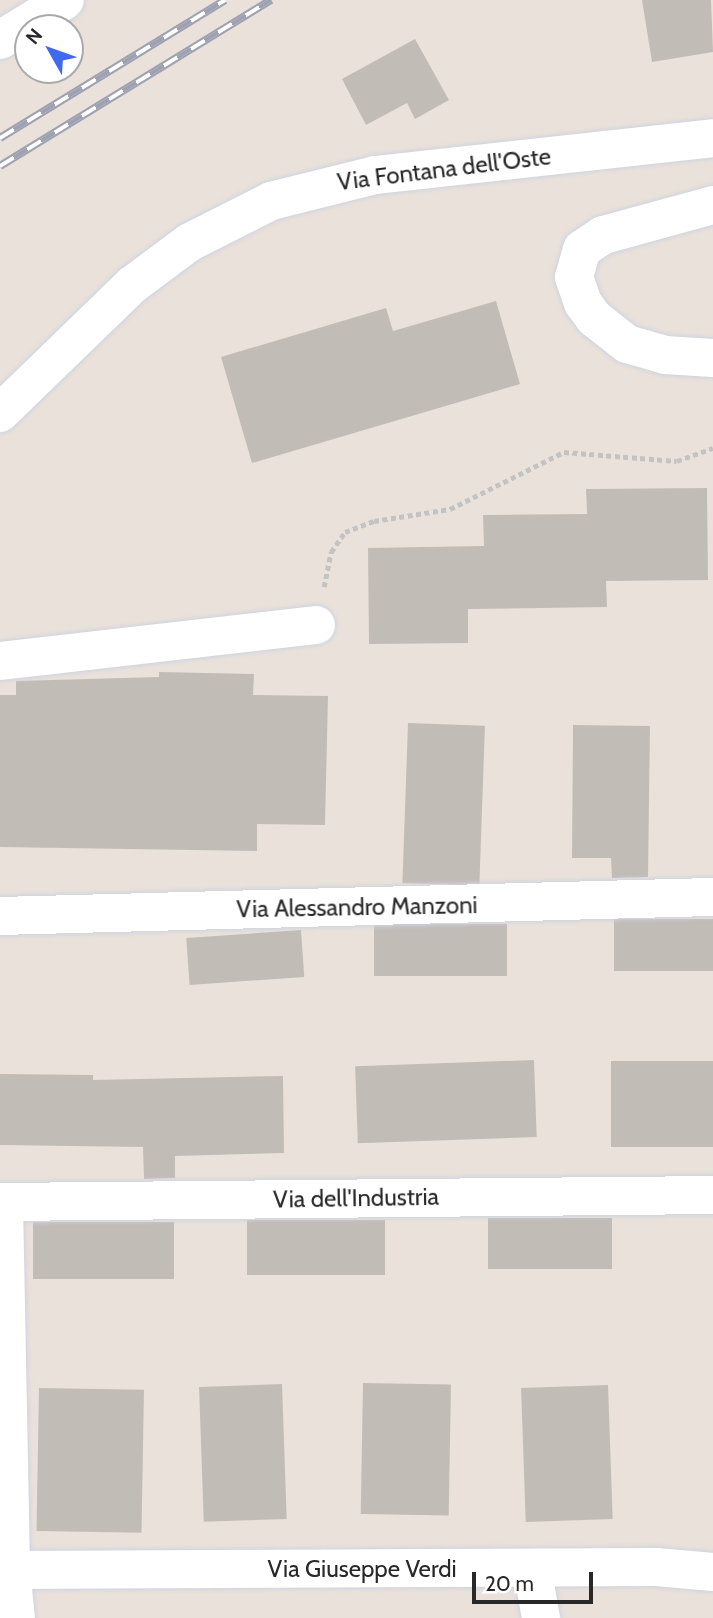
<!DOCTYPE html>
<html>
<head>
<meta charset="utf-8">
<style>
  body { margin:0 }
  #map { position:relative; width:713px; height:1618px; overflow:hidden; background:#eae2da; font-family:Cabin,sans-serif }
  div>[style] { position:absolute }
  .building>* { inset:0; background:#c2bcb7; transform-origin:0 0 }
  .path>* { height:4.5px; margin-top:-2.25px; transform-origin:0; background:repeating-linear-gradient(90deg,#c3c3c3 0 5px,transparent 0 8.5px) }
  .roads { filter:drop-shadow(0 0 2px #cfd3e0) drop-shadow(0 0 2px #cfd3e0) }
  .street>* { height:38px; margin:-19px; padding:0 19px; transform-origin:19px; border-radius:19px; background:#fff }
  .rail>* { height:8px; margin-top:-4px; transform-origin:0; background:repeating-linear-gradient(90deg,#fff 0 16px,#9da1b1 0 32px); box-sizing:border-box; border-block:2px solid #9da1b1 }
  span { translate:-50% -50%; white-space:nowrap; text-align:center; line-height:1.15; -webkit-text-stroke:5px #fff; paint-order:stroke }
  .street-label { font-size:24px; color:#282828 }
  .north { position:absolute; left:14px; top:14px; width:70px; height:70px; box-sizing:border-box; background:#fff; border:2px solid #a9a9a9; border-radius:50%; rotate:310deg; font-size:19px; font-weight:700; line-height:28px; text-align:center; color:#282828 }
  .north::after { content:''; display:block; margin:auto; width:24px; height:32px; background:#4169ef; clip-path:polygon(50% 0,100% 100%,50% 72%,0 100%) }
  .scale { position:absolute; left:472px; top:1572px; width:121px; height:32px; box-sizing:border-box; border:4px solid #282828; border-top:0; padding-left:9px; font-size:21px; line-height:24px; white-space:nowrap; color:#282828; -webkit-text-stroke:5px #fff; paint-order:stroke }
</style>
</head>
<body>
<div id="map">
  <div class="building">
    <i style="clip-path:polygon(642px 0,711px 0,713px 52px,652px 62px)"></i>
    <i style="clip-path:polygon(415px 39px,449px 100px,415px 119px,407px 103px,366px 125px,342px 79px)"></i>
    <i style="clip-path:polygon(496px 301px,520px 384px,252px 463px,221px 357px,386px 308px,393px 331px)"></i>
    <i style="clip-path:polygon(707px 488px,708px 580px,606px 581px,607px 607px,468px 609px,468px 643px,369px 644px,368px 548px,484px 546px,483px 515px,587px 514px,586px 489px)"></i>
    <i style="clip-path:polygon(159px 672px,254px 674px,253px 695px,328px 696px,325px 825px,257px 824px,257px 851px,0 847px,0 695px,16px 695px,16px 681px,159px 677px)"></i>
    <i style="left:408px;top:723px;width:77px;height:160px;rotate:2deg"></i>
    <i style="clip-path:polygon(573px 725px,650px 726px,648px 877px,612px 878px,611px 858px,572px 858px)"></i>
    <i style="left:713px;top:919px;width:52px;height:99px;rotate:90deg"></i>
    <i style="left:507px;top:924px;width:52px;height:133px;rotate:90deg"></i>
    <i style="left:301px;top:930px;width:47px;height:115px;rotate:86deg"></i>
    <i style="left:534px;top:1060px;width:77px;height:179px;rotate:88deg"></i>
    <i style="left:713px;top:1061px;width:86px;height:102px;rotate:90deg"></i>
    <i style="clip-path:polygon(0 1074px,93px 1075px,93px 1080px,283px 1076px,284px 1153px,175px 1156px,175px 1178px,144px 1179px,143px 1147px,0 1145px)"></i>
    <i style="left:612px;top:1218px;width:51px;height:124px;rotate:90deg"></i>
    <i style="left:385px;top:1220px;width:55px;height:138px;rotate:90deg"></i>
    <i style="left:174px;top:1222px;width:57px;height:141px;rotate:90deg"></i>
    <i style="left:363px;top:1383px;width:88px;height:131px;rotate:1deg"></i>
    <i style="left:282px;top:1384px;width:135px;height:83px;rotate:88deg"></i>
    <i style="left:608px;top:1385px;width:134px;height:87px;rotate:88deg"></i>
    <i style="left:39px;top:1388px;width:105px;height:143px;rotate:1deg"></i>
  </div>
  <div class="path">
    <i style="left:324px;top:587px;width:36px;rotate:-79deg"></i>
    <i style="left:331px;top:552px;width:24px;rotate:-55deg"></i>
    <i style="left:345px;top:532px;width:31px;rotate:-21deg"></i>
    <i style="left:374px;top:521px;width:77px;rotate:-9deg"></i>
    <i style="left:450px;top:509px;width:127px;rotate:-26.6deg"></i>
    <i style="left:564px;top:452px;width:113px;rotate:4.6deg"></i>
    <i style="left:677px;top:461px;width:38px;rotate:-20deg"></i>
  </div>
  <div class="roads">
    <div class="street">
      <i style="left:0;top:40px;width:76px;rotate:-31.6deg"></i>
      <i style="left:713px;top:205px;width:114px;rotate:164.7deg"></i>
      <i style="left:603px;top:235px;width:25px;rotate:146deg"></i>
      <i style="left:582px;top:249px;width:29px;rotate:106deg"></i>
      <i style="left:574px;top:277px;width:28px;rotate:71deg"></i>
      <i style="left:583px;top:303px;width:19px;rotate:54deg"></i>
      <i style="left:594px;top:318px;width:42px;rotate:38.2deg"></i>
      <i style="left:627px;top:344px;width:40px;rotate:16deg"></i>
      <i style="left:665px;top:355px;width:48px;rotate:3.6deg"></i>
      <i style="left:0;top:413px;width:184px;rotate:-44.1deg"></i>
      <i style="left:132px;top:285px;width:72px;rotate:-36.6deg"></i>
      <i style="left:190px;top:242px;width:91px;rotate:-26.8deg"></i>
      <i style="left:271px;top:201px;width:107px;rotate:-14deg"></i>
      <i style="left:375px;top:175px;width:340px;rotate:-6.2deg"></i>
      <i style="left:0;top:661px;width:318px;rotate:-6.5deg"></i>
      <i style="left:0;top:916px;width:713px;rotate:-1.53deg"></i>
      <i style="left:0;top:1202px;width:713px;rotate:-0.56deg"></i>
      <i style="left:4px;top:1202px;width:368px;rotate:88.9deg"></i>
      <i style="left:11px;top:1570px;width:48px;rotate:84.1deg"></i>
      <i style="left:532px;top:1568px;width:51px;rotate:79.8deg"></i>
      <i style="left:0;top:1570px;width:656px;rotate:-0.26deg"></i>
      <i style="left:656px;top:1567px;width:57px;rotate:5deg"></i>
    </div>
  </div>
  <div class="rail">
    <i style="left:0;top:138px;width:264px;rotate:-31.5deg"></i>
    <i style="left:0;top:166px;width:318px;rotate:-31.5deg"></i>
  </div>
  <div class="street-label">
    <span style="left:444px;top:169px;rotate:-7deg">Via Fontana dell'Oste</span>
    <span style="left:357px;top:907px;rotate:-1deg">Via Alessandro Manzoni</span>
    <span style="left:356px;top:1198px;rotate:-1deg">Via dell'Industria</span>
    <span style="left:362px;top:1569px">Via Giuseppe Verdi</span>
  </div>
  <div class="north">N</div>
  <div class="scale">20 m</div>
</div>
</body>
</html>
